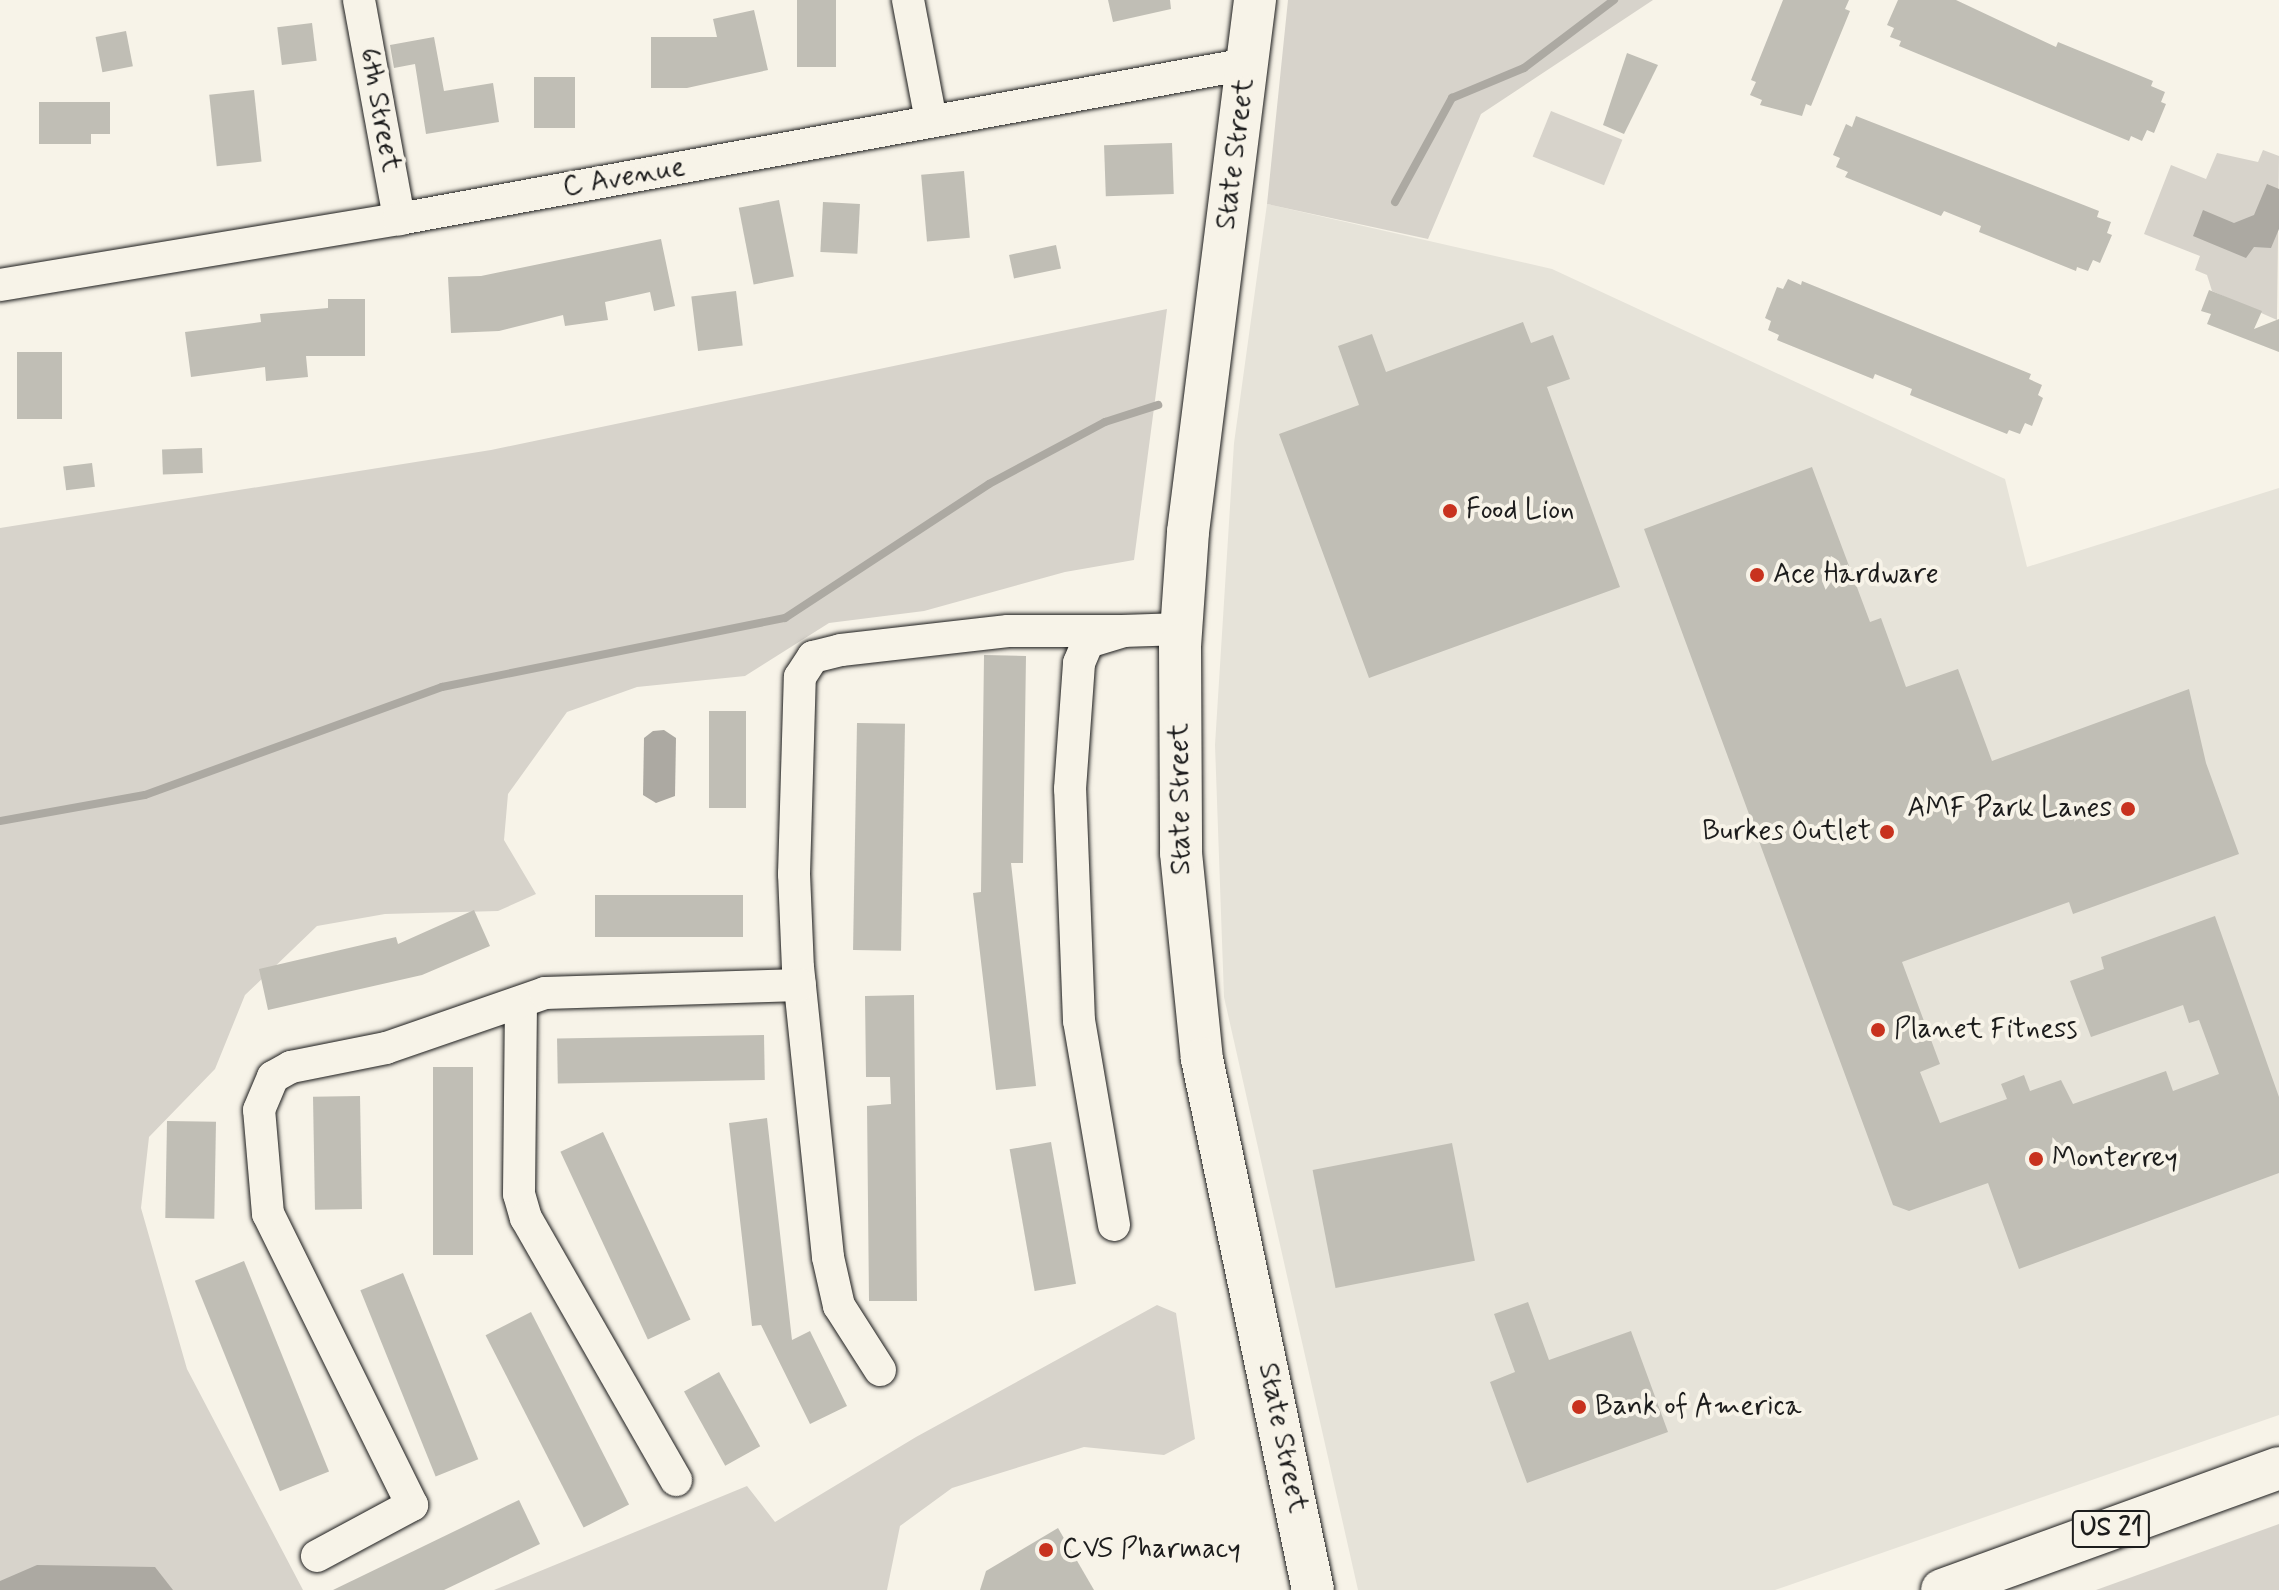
<!DOCTYPE html>
<html>
<head>
<meta charset="utf-8">
<style>
  body { margin:0 }
  #map { position:relative; width:2279px; height:1590px; overflow:hidden; background:#f7f3e8; font-family:Mynerve,sans-serif }
  div>[style] { position:absolute }
  .built>* { inset:0; background:#e6e3d9 }
  .green>* { inset:0; background:#d7d3cb; transform-origin:0 0 }
  .water>* { inset:0; background:#aca9a2 }
  .stream>* { height:8px; margin:-4px; padding:0 4px; transform-origin:4px; border-radius:4px; background:#aca9a2 }
  .building>* { inset:0; background:#c0beb5; transform-origin:0 0 }
  .roads { filter:drop-shadow(0 0 2px #1c1c1c) drop-shadow(0 0 2px #1c1c1c) }
  .minor>* { height:32px; margin:-16px; padding:0 16px; transform-origin:16px; border-radius:16px; background:#f7f3e8 }
  .major>* { height:42px; margin:-21px; padding:0 21px; transform-origin:21px; border-radius:21px; background:#f7f3e8 }
  .dots>* { width:22px; height:22px; translate:-50% -50%; box-sizing:border-box; border:4px solid #f7f3e8; border-radius:50% }
  span { translate:-50% -50%; white-space:nowrap; text-align:center; line-height:1.15; -webkit-text-stroke:8px #f7f3e8; paint-order:stroke }
  .shield-label span { padding:2px 6px; background:#f7f3e8; border:2px solid; border-radius:6px; -webkit-text-stroke-width:0 }
  .shield-label { font-size:26px; color:#1c1c1c; font-weight:700 }
  .street-label { font-size:28px; color:#1c1c1c }
  .poi-label { font-size:28px; color:#1c1c1c }
  .left { translate:0 -50%; text-align:left }
  .right { translate:-100% -50%; text-align:right }
</style>
</head>
<body>
<div id="map">
  <div class="built">
    <i style="clip-path:polygon(1267px 204px,1552px 269px,2005px 479px,2027px 567px,2279px 488px,2279px 1415px,1775px 1590px,1358px 1590px,1224px 997px,1215px 745px,1234px 443px)"></i>
  </div>
  <div class="green">
    <i style="clip-path:polygon(1288px 0,1653px 0,1481px 114px,1428px 239px,1267px 204px)"></i>
    <i style="left:1551px;top:111px;width:77px;height:49px;rotate:22deg"></i>
    <i style="clip-path:polygon(2263px 150px,2279px 156px,2277px 320px,2212px 291px,2207px 275px,2195px 270px,2200px 256px,2144px 234px,2171px 165px,2206px 179px,2217px 153px,2258px 162px)"></i>
    <i style="clip-path:polygon(1167px 309px,1134px 560px,1065px 572px,924px 611px,829px 623px,745px 676px,637px 687px,567px 712px,508px 794px,504px 840px,536px 894px,498px 911px,385px 914px,317px 926px,245px 995px,215px 1069px,149px 1137px,141px 1208px,187px 1369px,303px 1590px,0 1590px,0 528px,491px 450px)"></i>
    <i style="clip-path:polygon(1157px 1305px,1176px 1313px,1195px 1439px,1164px 1455px,1084px 1447px,952px 1488px,900px 1526px,887px 1590px,494px 1590px,747px 1486px,775px 1522px,916px 1437px)"></i>
    <i style="clip-path:polygon(2279px 1524px,2279px 1590px,2096px 1590px)"></i>
  </div>
  <div class="water">
    <i style="clip-path:polygon(2267px 184px,2279px 189px,2279px 229px,2271px 248px,2254px 247px,2246px 258px,2193px 236px,2203px 210px,2234px 223px,2254px 215px)"></i>
    <i style="clip-path:polygon(653px 731px,664px 730px,676px 738px,675px 796px,656px 803px,643px 795px,644px 738px)"></i>
    <i style="clip-path:polygon(37px 1565px,155px 1567px,173px 1590px,0 1590px,0 1581px)"></i>
  </div>
  <div class="stream">
    <i style="left:1395px;top:202px;width:119px;rotate:-61.3deg"></i>
    <i style="left:1452px;top:98px;width:78px;rotate:-22.6deg"></i>
    <i style="left:1524px;top:68px;width:113px;rotate:-37.1deg"></i>
    <i style="left:0;top:821px;width:147px;rotate:-10.2deg"></i>
    <i style="left:145px;top:795px;width:316px;rotate:-20deg"></i>
    <i style="left:442px;top:687px;width:350px;rotate:-11.4deg"></i>
    <i style="left:785px;top:618px;width:244px;rotate:-33.3deg"></i>
    <i style="left:989px;top:484px;width:132px;rotate:-28.1deg"></i>
    <i style="left:1105px;top:422px;width:56px;rotate:-17.8deg"></i>
  </div>
  <div class="building">
    <i style="left:797px;top:0;width:39px;height:67px"></i>
    <i style="clip-path:polygon(1108px 0,1170px 0,1171px 9px,1113px 22px)"></i>
    <i style="clip-path:polygon(1783px 0,1849px 0,1845px 9px,1850px 11px,1811px 106px,1806px 104px,1802px 116px,1760px 105px,1762px 100px,1750px 95px,1756px 82px,1751px 80px)"></i>
    <i style="clip-path:polygon(1898px 0,1956px 0,2056px 47px,2058px 42px,2153px 81px,2151px 86px,2165px 92px,2161px 102px,2166px 104px,2154px 133px,2147px 130px,2142px 141px,2131px 136px,2129px 141px,1899px 46px,1901px 41px,1890px 37px,1894px 28px,1887px 25px)"></i>
    <i style="clip-path:polygon(754px 10px,768px 70px,687px 88px,651px 88px,651px 37px,717px 37px,713px 19px)"></i>
    <i style="left:312px;top:23px;width:38px;height:35px;rotate:83deg"></i>
    <i style="left:126px;top:31px;width:36px;height:31px;rotate:79deg"></i>
    <i style="clip-path:polygon(434px 37px,444px 91px,493px 83px,499px 122px,426px 134px,415px 64px,394px 68px,390px 45px)"></i>
    <i style="clip-path:polygon(1627px 53px,1658px 65px,1624px 134px,1603px 125px)"></i>
    <i style="left:534px;top:77px;width:41px;height:51px"></i>
    <i style="left:254px;top:90px;width:72px;height:45px;rotate:84deg"></i>
    <i style="clip-path:polygon(39px 102px,110px 102px,110px 134px,91px 134px,91px 144px,39px 144px)"></i>
    <i style="clip-path:polygon(1856px 116px,2099px 211px,2097px 217px,2111px 222px,2107px 233px,2112px 235px,2100px 263px,2093px 260px,2088px 271px,2077px 267px,2076px 271px,1979px 232px,1981px 226px,1944px 211px,1941px 216px,1845px 177px,1848px 172px,1836px 167px,1840px 158px,1833px 155px,1846px 124px,1852px 127px)"></i>
    <i style="left:1172px;top:143px;width:51px;height:68px;rotate:88deg"></i>
    <i style="left:964px;top:171px;width:67px;height:43px;rotate:85deg"></i>
    <i style="left:779px;top:200px;width:78px;height:41px;rotate:79deg"></i>
    <i style="left:823px;top:202px;width:37px;height:50px;rotate:3deg"></i>
    <i style="clip-path:polygon(661px 239px,675px 306px,654px 311px,650px 292px,605px 302px,608px 320px,565px 326px,563px 315px,499px 331px,451px 333px,448px 277px,481px 276px)"></i>
    <i style="left:1056px;top:245px;width:24px;height:48px;rotate:78deg"></i>
    <i style="clip-path:polygon(1788px 279px,1801px 285px,1802px 281px,2031px 374px,2029px 379px,2042px 385px,2038px 395px,2043px 398px,2032px 426px,2025px 423px,2020px 434px,2009px 430px,2007px 434px,1910px 395px,1912px 389px,1875px 374px,1873px 379px,1777px 340px,1779px 335px,1768px 330px,1771px 321px,1765px 318px,1777px 287px,1783px 289px)"></i>
    <i style="clip-path:polygon(2209px 290px,2262px 311px,2254px 329px,2279px 319px,2279px 352px,2207px 324px,2211px 314px,2201px 311px)"></i>
    <i style="left:736px;top:291px;width:55px;height:45px;rotate:83deg"></i>
    <i style="clip-path:polygon(328px 299px,365px 299px,365px 356px,306px 356px,308px 377px,266px 381px,265px 367px,191px 377px,185px 332px,261px 322px,260px 314px,328px 308px)"></i>
    <i style="clip-path:polygon(1523px 322px,1531px 343px,1553px 335px,1570px 379px,1547px 387px,1620px 587px,1369px 678px,1279px 434px,1359px 405px,1338px 346px,1372px 334px,1386px 372px)"></i>
    <i style="left:17px;top:352px;width:45px;height:67px"></i>
    <i style="left:202px;top:448px;width:25px;height:40px;rotate:88deg"></i>
    <i style="left:92px;top:463px;width:24px;height:29px;rotate:83deg"></i>
    <i style="clip-path:polygon(1812px 467px,1870px 622px,1881px 618px,1906px 687px,1958px 669px,1992px 761px,2189px 689px,2206px 763px,2239px 854px,2073px 914px,2069px 902px,1902px 962px,1940px 1064px,1920px 1072px,1940px 1123px,2007px 1099px,2001px 1084px,2024px 1075px,2030px 1091px,2061px 1080px,2073px 1104px,2166px 1071px,2173px 1091px,2219px 1074px,2199px 1020px,2189px 1023px,2183px 1005px,2091px 1037px,2070px 981px,2104px 969px,2101px 957px,2215px 916px,2279px 1097px,2279px 1173px,2019px 1269px,1988px 1183px,1909px 1211px,1893px 1205px,1644px 529px)"></i>
    <i style="clip-path:polygon(984px 655px,1026px 656px,1023px 863px,1011px 863px,1036px 1086px,996px 1090px,973px 893px,981px 892px)"></i>
    <i style="left:709px;top:711px;width:37px;height:97px"></i>
    <i style="left:857px;top:723px;width:48px;height:227px;rotate:1deg"></i>
    <i style="left:595px;top:895px;width:148px;height:42px"></i>
    <i style="clip-path:polygon(474px 910px,490px 946px,422px 975px,268px 1010px,259px 969px,396px 937px,398px 944px)"></i>
    <i style="clip-path:polygon(914px 995px,917px 1301px,869px 1301px,867px 1106px,891px 1104px,890px 1077px,866px 1077px,865px 996px)"></i>
    <i style="left:764px;top:1035px;width:45px;height:207px;rotate:89deg"></i>
    <i style="left:473px;top:1067px;width:188px;height:40px;rotate:90deg"></i>
    <i style="left:360px;top:1096px;width:113px;height:47px;rotate:89deg"></i>
    <i style="clip-path:polygon(767px 1118px,792px 1340px,810px 1331px,847px 1406px,810px 1424px,761px 1325px,752px 1326px,729px 1123px)"></i>
    <i style="left:167px;top:1121px;width:49px;height:97px;rotate:1deg"></i>
    <i style="left:603px;top:1132px;width:207px;height:47px;rotate:65deg"></i>
    <i style="left:1051px;top:1142px;width:144px;height:42px;rotate:80deg"></i>
    <i style="left:1452px;top:1143px;width:120px;height:142px;rotate:79deg"></i>
    <i style="left:244px;top:1261px;width:227px;height:53px;rotate:68deg"></i>
    <i style="left:403px;top:1273px;width:201px;height:46px;rotate:68deg"></i>
    <i style="clip-path:polygon(1528px 1302px,1549px 1360px,1631px 1331px,1668px 1432px,1527px 1483px,1490px 1382px,1515px 1372px,1494px 1314px)"></i>
    <i style="left:531px;top:1312px;width:216px;height:51px;rotate:63deg"></i>
    <i style="left:719px;top:1372px;width:85px;height:40px;rotate:61deg"></i>
    <i style="clip-path:polygon(519px 1500px,540px 1544px,444px 1590px,333px 1590px)"></i>
    <i style="clip-path:polygon(1058px 1528px,1094px 1590px,980px 1590px,986px 1571px)"></i>
  </div>
  <div class="roads">
    <div class="minor">
      <i style="left:359px;top:0;width:223px;rotate:79.6deg"></i>
      <i style="left:908px;top:0;width:123px;rotate:79.2deg"></i>
      <i style="left:0;top:285px;width:404px;rotate:-9.4deg"></i>
      <i style="left:399px;top:219px;width:862px;rotate:-10.36deg"></i>
      <i style="left:521px;top:1002px;width:192px;rotate:90.6deg"></i>
      <i style="left:519px;top:1194px;width:25px;rotate:74deg"></i>
      <i style="left:526px;top:1218px;width:302px;rotate:60.2deg"></i>
      <i style="left:1114px;top:1225px;width:207px;rotate:-99.7deg"></i>
      <i style="left:1079px;top:1021px;width:232px;rotate:-92.2deg"></i>
      <i style="left:1070px;top:789px;width:126px;rotate:-85.9deg"></i>
      <i style="left:1079px;top:663px;width:23px;rotate:-67deg"></i>
      <i style="left:1088px;top:642px;width:37px;rotate:-17deg"></i>
      <i style="left:1123px;top:631px;width:58px;rotate:-2deg"></i>
      <i style="left:880px;top:1370px;width:76px;rotate:-122.6deg"></i>
      <i style="left:839px;top:1306px;width:50px;rotate:-102.7deg"></i>
      <i style="left:828px;top:1257px;width:290px;rotate:-95.9deg"></i>
      <i style="left:798px;top:969px;width:95px;rotate:-92.4deg"></i>
      <i style="left:794px;top:874px;width:197px;rotate:-88.3deg"></i>
      <i style="left:800px;top:677px;width:24px;rotate:-57deg"></i>
      <i style="left:813px;top:657px;width:29px;rotate:-14deg"></i>
      <i style="left:841px;top:650px;width:168px;rotate:-6.5deg"></i>
      <i style="left:1008px;top:631px;width:115px"></i>
      <i style="left:317px;top:1556px;width:108px;rotate:-28.2deg"></i>
      <i style="left:412px;top:1505px;width:325px;rotate:-116.3deg"></i>
      <i style="left:268px;top:1214px;width:104px;rotate:-94.9deg"></i>
      <i style="left:259px;top:1110px;width:36px;rotate:-67deg"></i>
      <i style="left:273px;top:1077px;width:21px;rotate:-29deg"></i>
      <i style="left:291px;top:1067px;width:97px;rotate:-11.3deg"></i>
      <i style="left:386px;top:1048px;width:168px;rotate:-19.1deg"></i>
      <i style="left:545px;top:993px;width:255px;rotate:-1.8deg"></i>
    </div>
    <div class="major">
      <i style="left:1255px;top:0;width:536px;rotate:97.18deg"></i>
      <i style="left:1188px;top:532px;width:113px;rotate:94deg"></i>
      <i style="left:1180px;top:645px;width:208px;rotate:89.7deg"></i>
      <i style="left:1181px;top:853px;width:207px;rotate:84.2deg"></i>
      <i style="left:1202px;top:1059px;width:542px;rotate:78.19deg"></i>
      <i style="left:1942px;top:1590px;width:358px;rotate:-19.9deg"></i>
    </div>
  </div>
  <div class="dots">
    <i style="left:1450px;top:511px;background:#c8321e"></i>
    <i style="left:1757px;top:575px;background:#c8321e"></i>
    <i style="left:2128px;top:809px;background:#c8321e"></i>
    <i style="left:1887px;top:832px;background:#c8321e"></i>
    <i style="left:1878px;top:1030px;background:#c8321e"></i>
    <i style="left:2036px;top:1159px;background:#c8321e"></i>
    <i style="left:1579px;top:1407px;background:#c8321e"></i>
    <i style="left:1046px;top:1550px;background:#c8321e"></i>
  </div>
  <div class="shield-label">
    <span style="left:2111px;top:1529px">US 21</span>
  </div>
  <div class="street-label">
    <span style="left:379px;top:110px;rotate:79deg">6th Street</span>
    <span style="left:1236px;top:154px;rotate:-83deg">State Street</span>
    <span style="left:624px;top:178px;rotate:-10deg">C Avenue</span>
    <span style="left:1181px;top:799px;rotate:-91deg">State Street</span>
    <span style="left:1282px;top:1438px;rotate:78deg">State Street</span>
  </div>
  <div class="poi-label">
    <span class="left" style="left:1466px;top:511px">Food Lion</span>
    <span class="left" style="left:1773px;top:575px">Ace Hardware</span>
    <span class="right" style="left:2112px;top:809px">AMF Park Lanes</span>
    <span class="right" style="left:1871px;top:832px">Burkes Outlet</span>
    <span class="left" style="left:1894px;top:1030px">Planet Fitness</span>
    <span class="left" style="left:2052px;top:1159px">Monterrey</span>
    <span class="left" style="left:1595px;top:1407px">Bank of America</span>
    <span class="left" style="left:1062px;top:1550px">CVS Pharmacy</span>
  </div>
</div>
</body>
</html>
